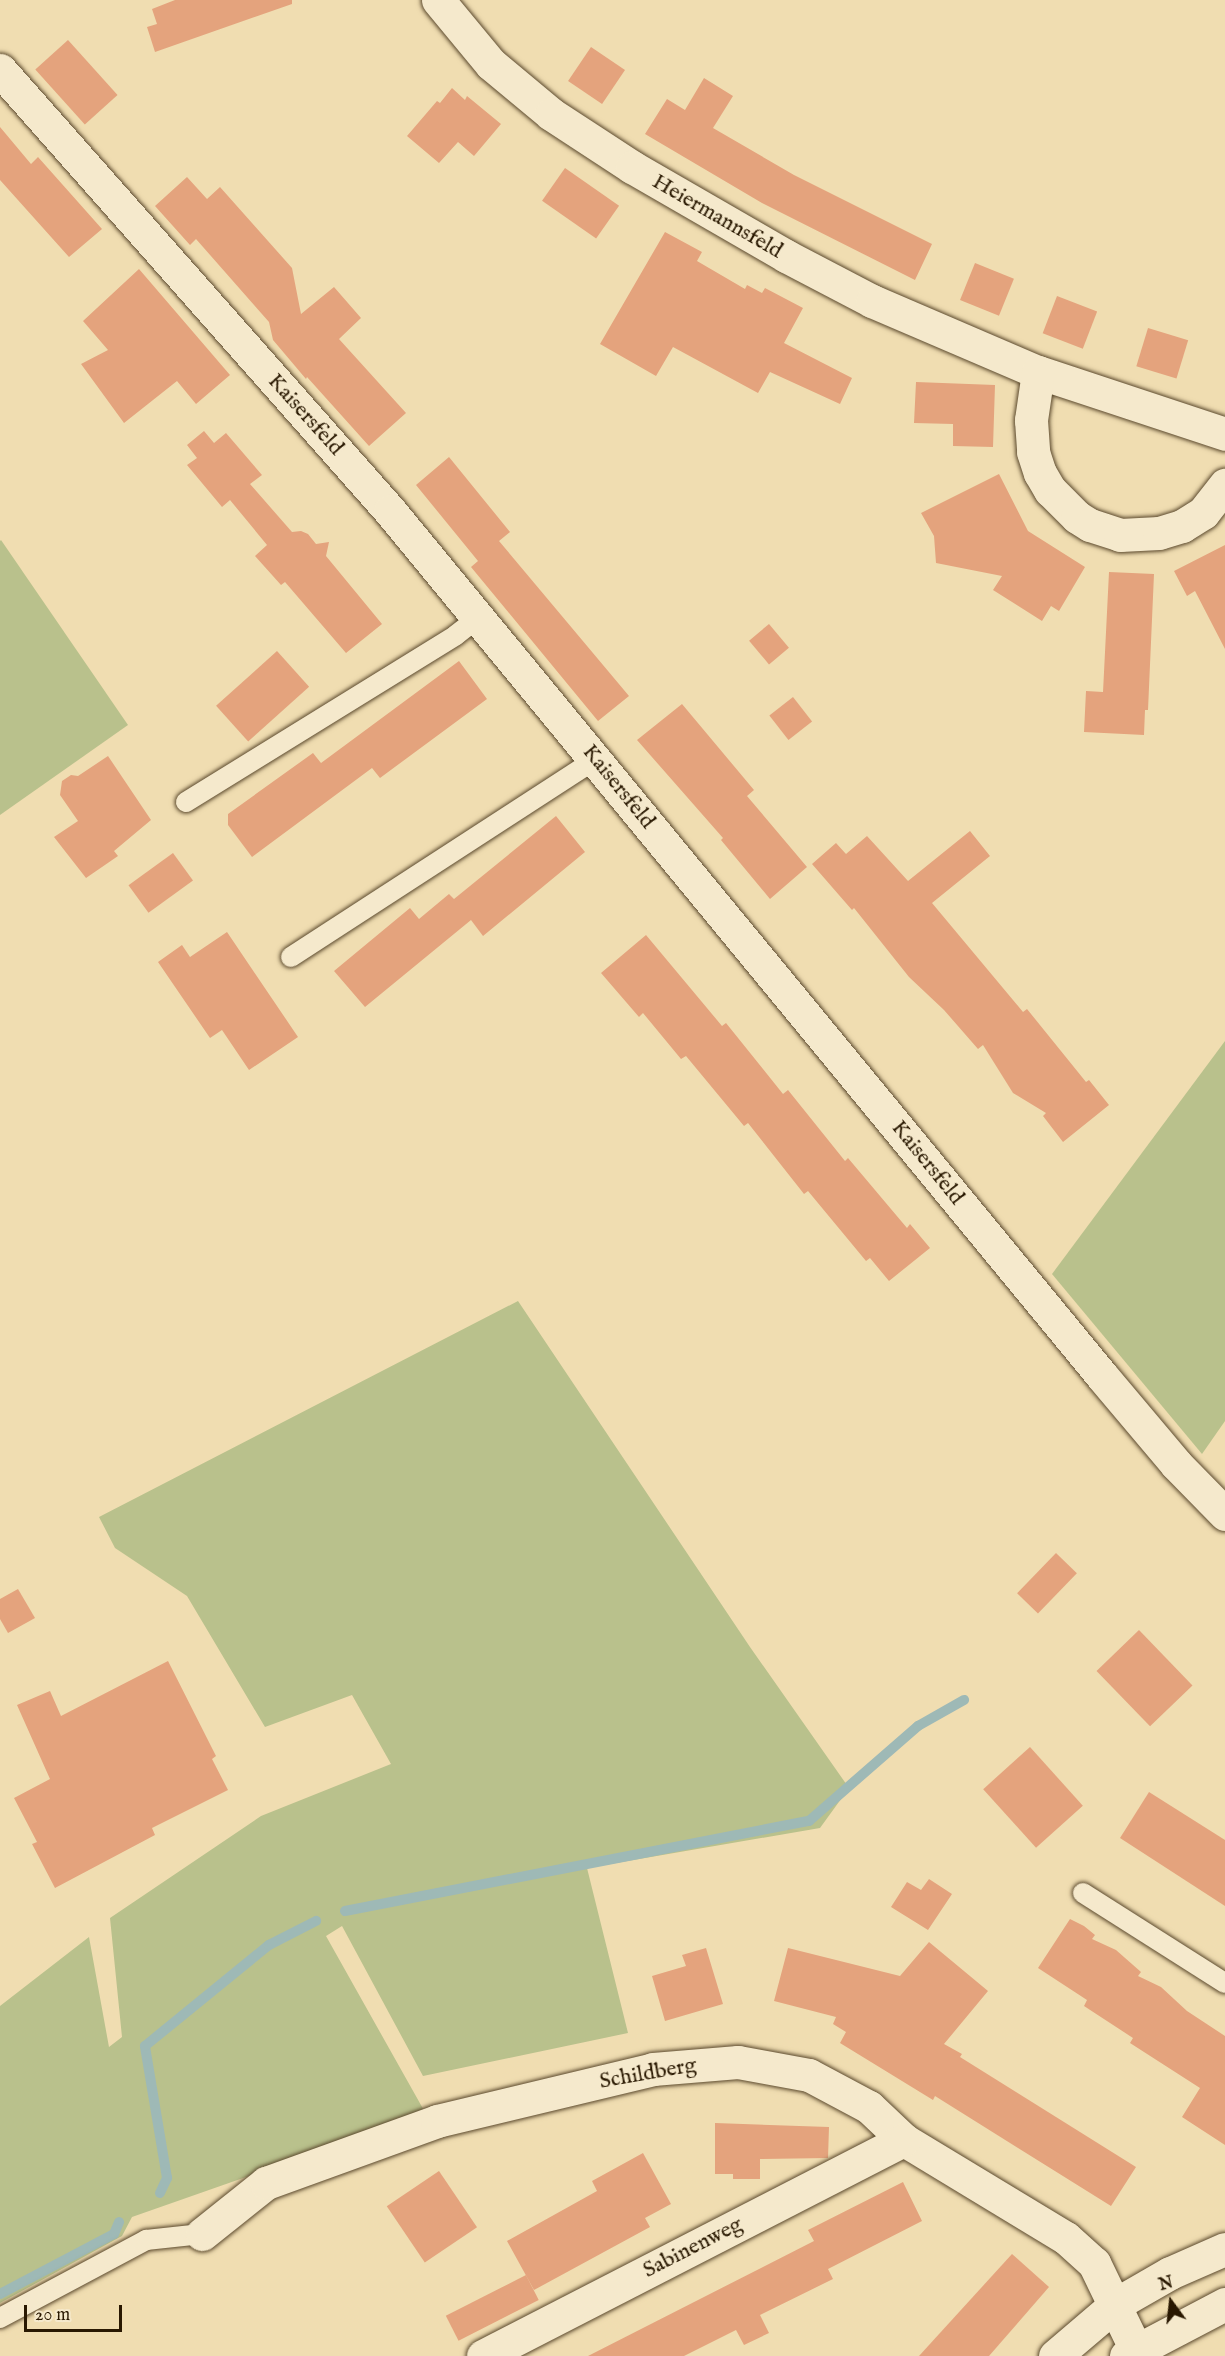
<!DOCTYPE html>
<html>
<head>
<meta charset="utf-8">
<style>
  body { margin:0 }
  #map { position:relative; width:1225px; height:2356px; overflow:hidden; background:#f0ddb1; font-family:"IM FELL English",serif }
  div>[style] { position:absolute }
  .green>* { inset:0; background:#b9c18c }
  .stream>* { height:10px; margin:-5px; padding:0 5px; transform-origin:5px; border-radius:5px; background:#9eb9b6 }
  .building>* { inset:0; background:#e4a37d; transform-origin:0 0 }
  .roads { filter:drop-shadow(0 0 2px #5b492d) drop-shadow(0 0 2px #5b492d) }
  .lane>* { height:20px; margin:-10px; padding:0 10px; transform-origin:10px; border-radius:10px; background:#f5e9cc }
  .street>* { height:33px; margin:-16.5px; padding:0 16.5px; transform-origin:16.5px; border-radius:16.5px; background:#f5e9cc }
  .secondary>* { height:33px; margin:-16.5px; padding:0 16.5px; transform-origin:16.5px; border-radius:16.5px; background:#f5e9cc }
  span { translate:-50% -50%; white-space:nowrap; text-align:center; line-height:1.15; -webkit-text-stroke:4.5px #f5e9cc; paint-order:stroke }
  .street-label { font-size:22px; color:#291801 }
  .north { position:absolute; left:1141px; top:2272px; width:60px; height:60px; -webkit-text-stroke:4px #f5e9cc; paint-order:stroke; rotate:345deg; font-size:16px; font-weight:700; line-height:24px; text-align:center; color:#291801 }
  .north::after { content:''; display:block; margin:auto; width:21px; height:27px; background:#291801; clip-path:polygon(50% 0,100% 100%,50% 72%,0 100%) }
  .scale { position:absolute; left:24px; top:2305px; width:98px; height:27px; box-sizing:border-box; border:3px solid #291801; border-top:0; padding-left:8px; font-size:18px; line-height:21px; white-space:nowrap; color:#291801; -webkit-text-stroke:4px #f5e9cc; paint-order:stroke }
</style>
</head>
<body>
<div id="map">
  <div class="green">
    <i style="clip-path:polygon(1px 540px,128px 725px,0 815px,0 541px)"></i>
    <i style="clip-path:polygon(1225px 1041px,1225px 1421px,1202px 1454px,1052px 1274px)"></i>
    <i style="clip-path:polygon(518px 1301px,750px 1647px,849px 1788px,820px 1828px,587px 1868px,628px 2033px,423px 2076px,342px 1926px,326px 1936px,426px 2114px,132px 2217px,122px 2236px,0 2303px,0 2006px,89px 1937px,109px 2047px,122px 2037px,110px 1918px,261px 1816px,391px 1764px,352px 1695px,265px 1727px,187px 1596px,115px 1548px,99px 1517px)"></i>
  </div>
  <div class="stream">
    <i style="left:345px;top:1911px;width:473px;rotate:-11deg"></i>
    <i style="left:809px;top:1821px;width:145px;rotate:-41.1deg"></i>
    <i style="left:918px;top:1726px;width:53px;rotate:-29.5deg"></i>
    <i style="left:160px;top:2193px;width:17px;rotate:-65deg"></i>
    <i style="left:167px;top:2178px;width:134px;rotate:-99.5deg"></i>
    <i style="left:145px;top:2046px;width:160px;rotate:-39.2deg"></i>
    <i style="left:269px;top:1945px;width:53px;rotate:-27.1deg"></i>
    <i style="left:0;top:2294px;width:129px;rotate:-27.8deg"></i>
    <i style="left:114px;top:2234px;width:13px;rotate:-67deg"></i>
  </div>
  <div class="building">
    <i style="clip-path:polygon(175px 0,292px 0,292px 4px,155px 52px,147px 27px,157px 24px,152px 9px)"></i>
    <i style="left:68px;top:40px;width:74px;height:44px;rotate:48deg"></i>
    <i style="left:591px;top:47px;width:41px;height:41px;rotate:34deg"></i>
    <i style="clip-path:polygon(704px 78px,733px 96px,713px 128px,794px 175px,932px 244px,915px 280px,762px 203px,645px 134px,667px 99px,685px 110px)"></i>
    <i style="clip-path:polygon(452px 88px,465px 100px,467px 96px,501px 124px,474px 156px,458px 142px,439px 163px,407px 136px,437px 101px,440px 103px)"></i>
    <i style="clip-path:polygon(0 127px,31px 164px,38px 157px,102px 229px,69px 257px,0 180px)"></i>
    <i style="left:565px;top:168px;width:66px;height:40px;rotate:35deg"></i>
    <i style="clip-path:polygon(187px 177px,207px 199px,220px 187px,292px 268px,301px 314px,334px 287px,361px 318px,339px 339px,406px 413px,369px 446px,307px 377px,306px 379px,273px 340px,269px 322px,196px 239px,190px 245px,155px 206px)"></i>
    <i style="clip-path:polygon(665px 232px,702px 252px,697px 261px,745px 289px,747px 285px,762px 293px,765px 288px,803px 308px,784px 343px,852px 378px,840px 404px,770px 372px,758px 393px,673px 347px,656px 376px,600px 344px)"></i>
    <i style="left:975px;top:263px;width:42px;height:40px;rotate:22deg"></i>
    <i style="clip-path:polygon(139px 269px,230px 375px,196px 404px,177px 381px,124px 423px,81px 364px,108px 350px,83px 321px)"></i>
    <i style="left:1057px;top:296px;width:43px;height:40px;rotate:21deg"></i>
    <i style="left:1148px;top:328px;width:42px;height:40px;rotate:17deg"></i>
    <i style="clip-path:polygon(916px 382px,995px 385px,993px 447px,953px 446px,953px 424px,914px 423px)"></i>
    <i style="clip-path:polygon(204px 431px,214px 443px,226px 433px,262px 475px,250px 484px,292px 532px,301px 531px,308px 534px,316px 544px,329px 542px,326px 556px,382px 624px,346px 653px,285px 582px,281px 585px,255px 556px,267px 545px,230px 500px,222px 507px,187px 465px,197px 458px,187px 445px)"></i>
    <i style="clip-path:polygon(449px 457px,510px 532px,499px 541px,629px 696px,598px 721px,471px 567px,478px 561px,416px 485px)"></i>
    <i style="clip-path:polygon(999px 474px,1028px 531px,1085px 567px,1059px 611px,1051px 606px,1042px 621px,993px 590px,1002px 576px,936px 563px,934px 536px,921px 513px)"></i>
    <i style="clip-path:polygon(1225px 545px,1225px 649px,1195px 591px,1187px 596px,1174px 571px)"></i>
    <i style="clip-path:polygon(1109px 572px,1154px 574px,1148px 710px,1145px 710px,1144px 735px,1084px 732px,1086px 691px,1103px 692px)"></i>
    <i style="left:769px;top:624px;width:31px;height:26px;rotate:50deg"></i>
    <i style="left:277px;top:651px;width:48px;height:82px;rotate:48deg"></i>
    <i style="clip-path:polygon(459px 661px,487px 699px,380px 778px,372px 768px,252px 857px,228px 825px,228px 814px,313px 753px,321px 763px)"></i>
    <i style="left:793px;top:697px;width:31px;height:30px;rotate:52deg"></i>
    <i style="clip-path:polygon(682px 704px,754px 790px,747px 796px,807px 867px,770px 899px,721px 840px,723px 838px,637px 740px)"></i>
    <i style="clip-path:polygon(108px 756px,151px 820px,114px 851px,118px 856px,86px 878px,54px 837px,78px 821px,60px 795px,62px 781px,71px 775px,78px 776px)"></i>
    <i style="clip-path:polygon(556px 816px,585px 852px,483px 936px,471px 920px,365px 1007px,334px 971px,410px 908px,419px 919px,449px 894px,454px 899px)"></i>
    <i style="clip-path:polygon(970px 831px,990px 856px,932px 903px,1023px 1012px,1027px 1009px,1086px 1082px,1089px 1080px,1109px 1105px,1063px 1142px,1043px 1116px,1046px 1113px,1013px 1093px,983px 1045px,978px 1049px,944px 1010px,909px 977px,854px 908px,852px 910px,812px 864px,836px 843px,846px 854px,867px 836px,908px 881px)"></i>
    <i style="left:173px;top:853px;width:34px;height:55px;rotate:54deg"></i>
    <i style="clip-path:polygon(227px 932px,298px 1037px,249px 1070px,222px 1030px,210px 1038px,158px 962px,182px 945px,190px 957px)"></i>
    <i style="clip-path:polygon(646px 935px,722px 1026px,726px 1023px,783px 1094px,788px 1090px,845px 1161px,848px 1158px,907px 1228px,910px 1224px,930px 1248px,889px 1281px,870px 1258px,866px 1261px,808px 1191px,804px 1194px,748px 1123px,744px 1126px,686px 1056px,681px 1059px,643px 1013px,639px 1017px,601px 973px)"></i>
    <i style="left:1056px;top:1553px;width:29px;height:56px;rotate:44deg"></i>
    <i style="clip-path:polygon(18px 1589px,35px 1618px,8px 1633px,0 1619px,0 1599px)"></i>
    <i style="left:1139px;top:1630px;width:77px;height:59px;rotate:46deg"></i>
    <i style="clip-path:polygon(168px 1661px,216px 1756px,212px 1759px,228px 1790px,152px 1828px,155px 1835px,55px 1888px,32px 1844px,37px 1842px,14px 1798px,50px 1779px,17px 1705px,50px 1691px,61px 1716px)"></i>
    <i style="left:1030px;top:1747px;width:79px;height:63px;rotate:48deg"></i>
    <i style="clip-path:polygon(1149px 1792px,1225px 1840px,1225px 1906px,1120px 1838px)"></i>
    <i style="clip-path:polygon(929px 1879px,952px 1894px,928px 1930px,891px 1907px,907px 1882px,921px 1890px)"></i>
    <i style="clip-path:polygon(1070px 1919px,1084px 1926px,1095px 1935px,1092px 1939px,1116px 1950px,1141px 1972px,1138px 1976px,1161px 1987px,1187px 2011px,1225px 2036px,1225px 2145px,1182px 2117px,1200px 2088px,1130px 2043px,1133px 2038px,1084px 2006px,1087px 2000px,1038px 1968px)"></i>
    <i style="clip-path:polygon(929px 1942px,988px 1991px,944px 2044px,962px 2054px,960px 2057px,1136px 2167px,1111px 2206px,935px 2096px,933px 2100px,840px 2043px,846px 2032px,833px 2024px,836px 2017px,774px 2001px,788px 1948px,900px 1976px)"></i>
    <i style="clip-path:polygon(706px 1948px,723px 2004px,665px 2021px,652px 1976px,686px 1966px,682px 1955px)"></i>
    <i style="clip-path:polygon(715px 2123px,829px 2127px,828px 2158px,760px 2159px,760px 2179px,733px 2179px,733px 2174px,715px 2174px)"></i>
    <i style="clip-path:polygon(643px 2153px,671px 2204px,645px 2218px,650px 2227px,534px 2290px,507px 2241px,597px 2191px,592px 2181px)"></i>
    <i style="left:439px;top:2171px;width:68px;height:63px;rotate:56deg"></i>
    <i style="clip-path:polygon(903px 2182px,922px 2221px,828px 2269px,833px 2279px,760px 2315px,769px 2333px,744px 2345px,736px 2330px,684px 2356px,588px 2356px,814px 2241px,808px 2230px)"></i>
    <i style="clip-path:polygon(1012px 2254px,1049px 2287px,989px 2356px,919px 2356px)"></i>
    <i style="left:526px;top:2275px;width:28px;height:90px;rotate:63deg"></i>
  </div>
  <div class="roads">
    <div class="lane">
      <i style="left:186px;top:802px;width:317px;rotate:-31.7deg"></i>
      <i style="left:456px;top:635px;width:29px;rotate:-38deg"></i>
      <i style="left:291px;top:957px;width:364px;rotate:-33deg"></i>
      <i style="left:1083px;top:1893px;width:168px;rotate:32.4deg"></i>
      <i style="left:0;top:2318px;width:166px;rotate:-28.1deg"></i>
      <i style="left:146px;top:2240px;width:56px;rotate:-6.1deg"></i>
    </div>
    <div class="street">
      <i style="left:438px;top:0;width:83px;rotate:50.4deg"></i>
      <i style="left:491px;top:64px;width:78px;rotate:39.8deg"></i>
      <i style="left:551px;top:114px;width:97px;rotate:33.2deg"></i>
      <i style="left:632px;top:167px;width:178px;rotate:30deg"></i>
      <i style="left:786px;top:256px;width:97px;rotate:27.6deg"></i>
      <i style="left:872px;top:301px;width:181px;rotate:23.2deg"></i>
      <i style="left:1038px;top:372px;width:197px;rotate:18.3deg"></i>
      <i style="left:0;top:70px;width:589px;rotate:48.51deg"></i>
      <i style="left:390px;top:511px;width:1120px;rotate:50.54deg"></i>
      <i style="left:1102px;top:1376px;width:115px;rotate:49.9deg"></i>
      <i style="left:1176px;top:1464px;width:70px;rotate:45.6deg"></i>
      <i style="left:1038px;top:372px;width:49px;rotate:98.3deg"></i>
      <i style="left:1031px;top:420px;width:32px;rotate:86deg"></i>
      <i style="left:1033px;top:452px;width:22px;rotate:72deg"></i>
      <i style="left:1040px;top:473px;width:20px;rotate:60deg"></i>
      <i style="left:1050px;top:490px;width:38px;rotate:45deg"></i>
      <i style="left:1077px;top:517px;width:15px;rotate:32deg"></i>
      <i style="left:1090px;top:525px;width:32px;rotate:18deg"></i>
      <i style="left:1120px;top:535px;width:39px;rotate:-3deg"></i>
      <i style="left:1159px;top:533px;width:24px;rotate:-17deg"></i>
      <i style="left:1182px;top:526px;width:25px;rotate:-32deg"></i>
      <i style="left:1203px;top:513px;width:36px;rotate:-52deg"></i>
      <i style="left:202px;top:2234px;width:82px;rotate:-38.6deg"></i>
      <i style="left:266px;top:2183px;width:182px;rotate:-19.9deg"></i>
      <i style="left:437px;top:2121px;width:222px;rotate:-13.5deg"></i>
      <i style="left:653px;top:2069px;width:85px;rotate:-4.7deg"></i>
      <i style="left:738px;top:2062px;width:72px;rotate:10.4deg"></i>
      <i style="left:809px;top:2075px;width:68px;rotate:28.1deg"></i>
      <i style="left:869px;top:2107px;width:48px;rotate:43.3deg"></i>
      <i style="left:904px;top:2140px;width:189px;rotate:31.2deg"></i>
      <i style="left:1066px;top:2238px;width:38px;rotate:42deg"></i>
      <i style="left:1094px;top:2263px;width:103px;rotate:64.2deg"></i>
      <i style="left:483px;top:2356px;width:473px;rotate:-27.2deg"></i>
    </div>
    <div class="secondary">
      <i style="left:1055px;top:2356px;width:80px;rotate:-40.4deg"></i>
      <i style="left:1116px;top:2304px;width:62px;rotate:-29.9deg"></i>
      <i style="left:1170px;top:2273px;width:60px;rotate:-23.6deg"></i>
      <i style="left:1126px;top:2356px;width:112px;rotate:-27.7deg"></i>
    </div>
  </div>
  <div class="street-label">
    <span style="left:717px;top:217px;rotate:30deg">Heiermannsfeld</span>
    <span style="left:305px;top:415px;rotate:48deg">Kaisersfeld</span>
    <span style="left:618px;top:787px;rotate:51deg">Kaisersfeld</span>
    <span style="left:927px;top:1163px;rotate:51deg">Kaisersfeld</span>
    <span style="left:648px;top:2074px;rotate:-10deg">Schildberg</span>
    <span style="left:693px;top:2248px;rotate:-27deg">Sabinenweg</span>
  </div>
  <div class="north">N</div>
  <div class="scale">20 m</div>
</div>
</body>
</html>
